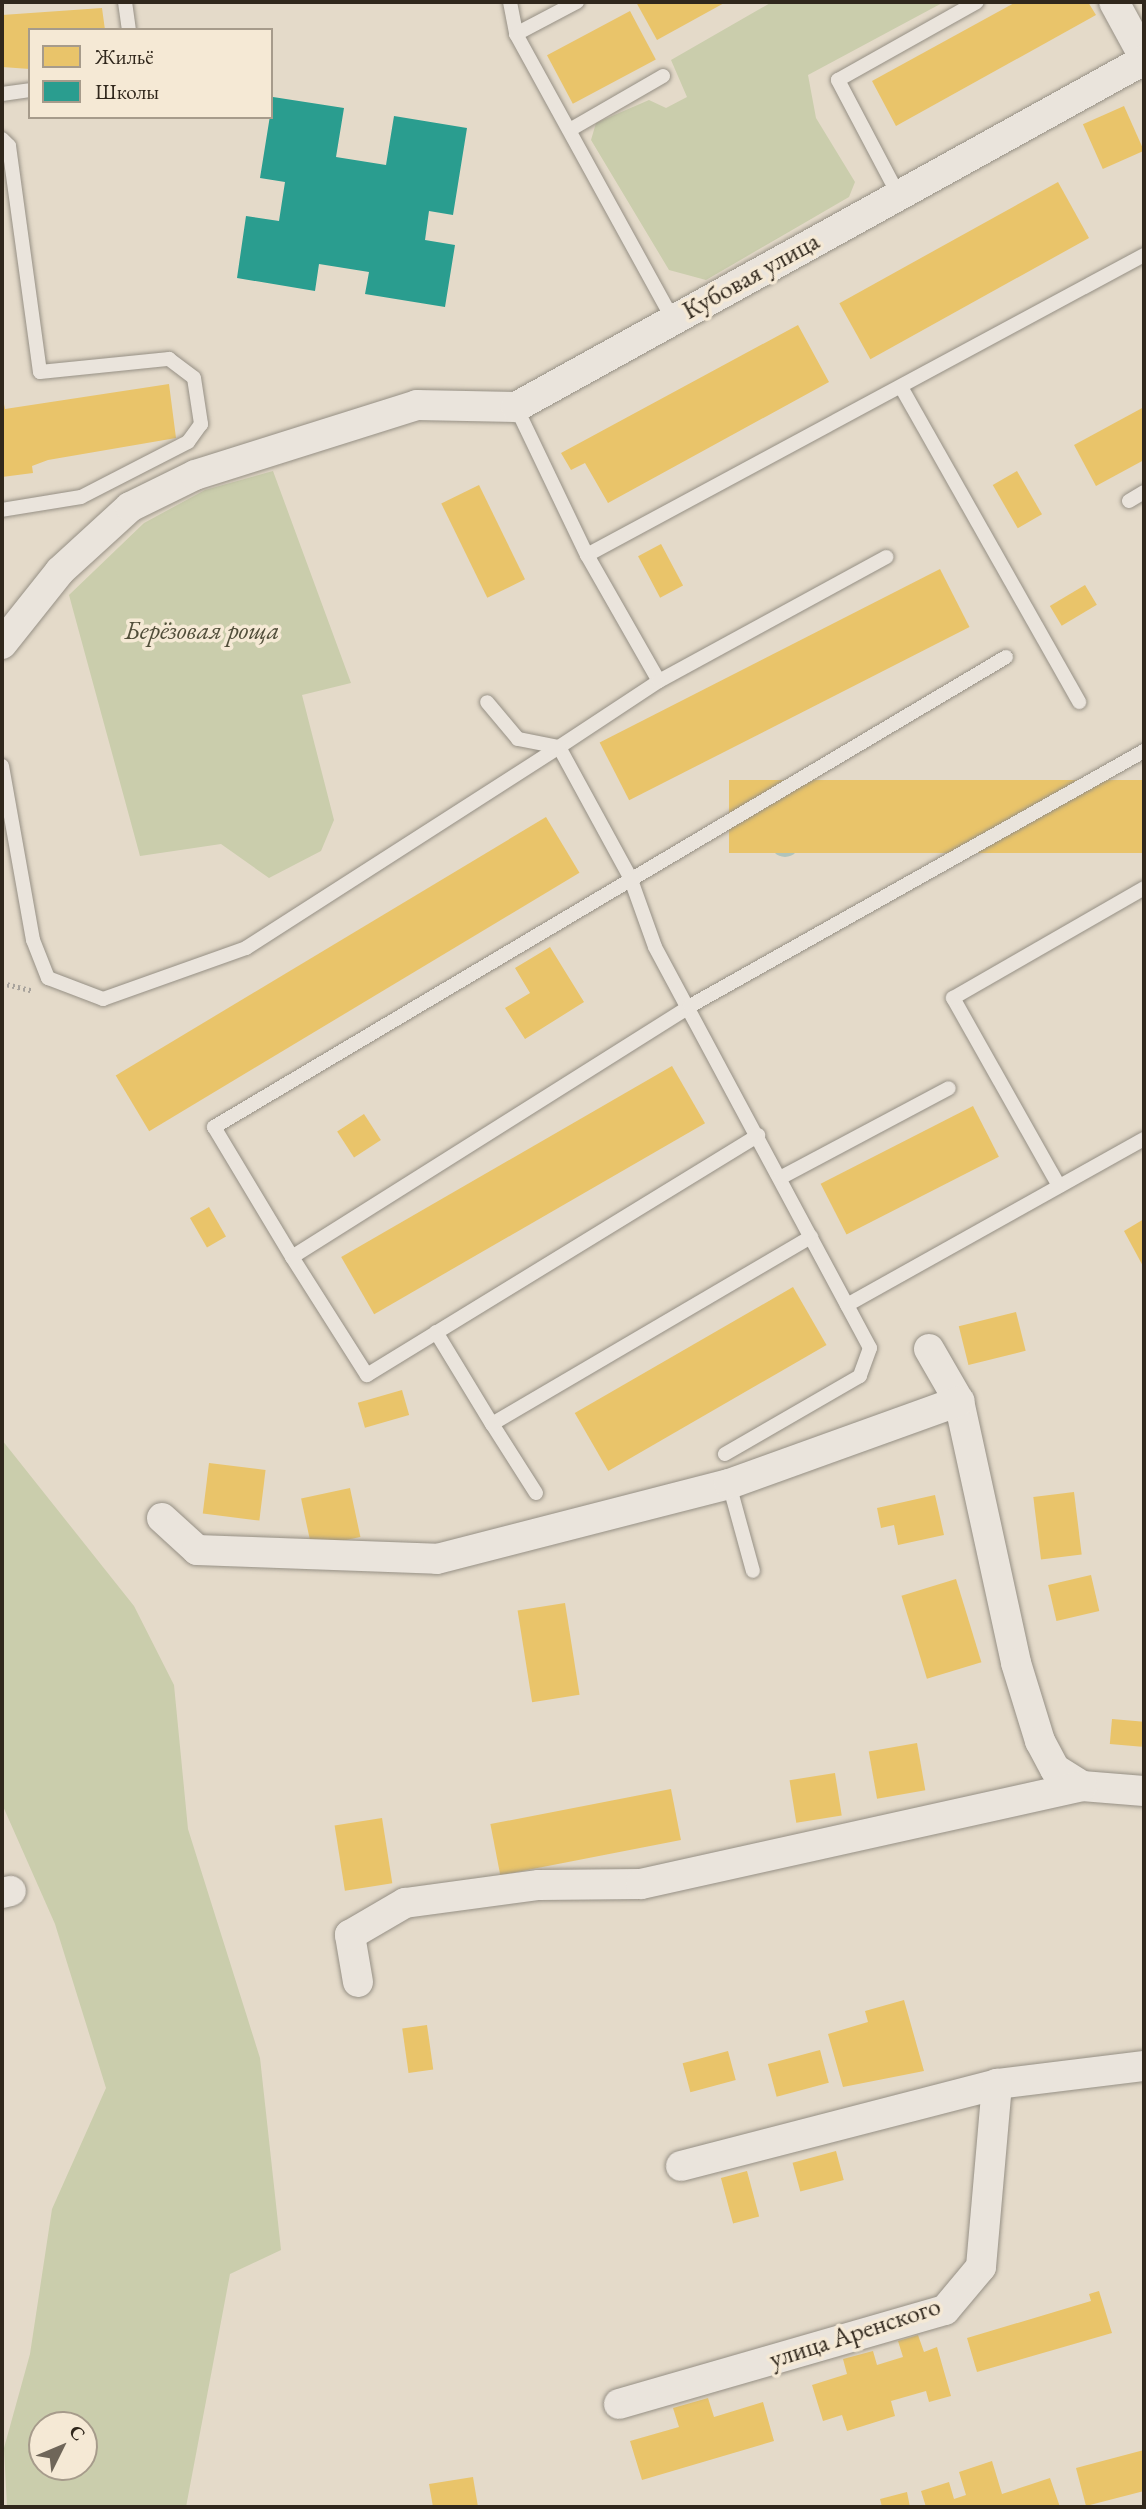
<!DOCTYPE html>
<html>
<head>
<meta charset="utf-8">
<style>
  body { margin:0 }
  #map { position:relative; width:1146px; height:2509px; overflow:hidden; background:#e4dac9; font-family:"EB Garamond",serif }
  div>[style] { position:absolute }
  .green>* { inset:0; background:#cacdac }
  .water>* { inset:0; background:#b0c4bb }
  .round { border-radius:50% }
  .homes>* { inset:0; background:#e9c46a; transform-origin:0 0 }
  .schools>* { inset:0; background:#2a9d8f }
  .path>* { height:4.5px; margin-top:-2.25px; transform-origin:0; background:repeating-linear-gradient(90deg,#a8a39c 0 2px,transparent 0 5.5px) }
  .roads { filter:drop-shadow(0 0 2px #969085) drop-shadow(0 0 2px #969085) }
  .lane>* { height:14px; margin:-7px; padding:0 7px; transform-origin:7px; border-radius:7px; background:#eae4dc }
  .street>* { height:30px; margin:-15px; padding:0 15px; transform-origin:15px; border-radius:15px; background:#eae4dc }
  span { translate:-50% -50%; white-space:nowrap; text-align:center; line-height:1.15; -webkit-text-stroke:7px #f5e9d5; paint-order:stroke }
  .street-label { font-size:26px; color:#30271c }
  .park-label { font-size:26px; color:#514e3a; font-style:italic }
  .frame { position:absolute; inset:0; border:4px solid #30271c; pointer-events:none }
  .legend { position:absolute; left:28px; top:28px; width:245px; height:91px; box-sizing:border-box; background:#f5e9d5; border:2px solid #a69b8b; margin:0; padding:9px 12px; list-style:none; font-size:21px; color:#30271c }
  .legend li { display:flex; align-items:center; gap:14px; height:35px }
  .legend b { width:35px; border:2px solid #a69b8b }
  .north { position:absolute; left:28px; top:2411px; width:70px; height:70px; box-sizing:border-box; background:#f5e9d5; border:2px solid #a69b8b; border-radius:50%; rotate:47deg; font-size:19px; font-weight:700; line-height:28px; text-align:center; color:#30271c }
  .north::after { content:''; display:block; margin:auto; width:24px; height:32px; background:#6f6659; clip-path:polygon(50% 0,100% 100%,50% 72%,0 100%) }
</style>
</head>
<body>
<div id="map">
  <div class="green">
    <i style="clip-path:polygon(772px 2px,944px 2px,808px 75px,816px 118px,855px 182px,849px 197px,706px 280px,669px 270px,591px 140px,596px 123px,649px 100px,666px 108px,687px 97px,671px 60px)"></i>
    <i style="clip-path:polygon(273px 471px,351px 683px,302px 695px,334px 820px,321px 851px,269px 878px,221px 844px,140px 856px,69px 595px,144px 523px,205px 490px)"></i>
    <i style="clip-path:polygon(evenodd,2px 1440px,134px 1606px,174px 1685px,188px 1829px,260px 2058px,281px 2250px,230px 2274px,186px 2507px,7px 2507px,4px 2448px,30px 2354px,52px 2209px,106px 2088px,55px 1924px,2px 1804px,2px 1440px,42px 2425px,84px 2425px,84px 2467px,42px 2467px,42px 2425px)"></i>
  </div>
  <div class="water">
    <i class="round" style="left:770px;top:827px;width:30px;height:30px"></i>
  </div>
  <div class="homes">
    <i style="clip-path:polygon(636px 2px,726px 2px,657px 40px)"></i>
    <i style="clip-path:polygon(1016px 2px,1088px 2px,1096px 15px,896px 126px,872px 81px)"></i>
    <i style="clip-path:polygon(102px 8px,105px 30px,30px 30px,30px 69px,2px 67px,2px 15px)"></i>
    <i style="left:630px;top:11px;width:55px;height:94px;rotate:62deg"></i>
    <i style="left:1124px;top:106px;width:49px;height:45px;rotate:66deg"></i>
    <i style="left:1058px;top:182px;width:64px;height:250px;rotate:61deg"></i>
    <i style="clip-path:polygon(798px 325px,829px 382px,608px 503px,585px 463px,571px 470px,561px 453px)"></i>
    <i style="clip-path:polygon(169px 384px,176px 438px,48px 460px,32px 466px,33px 473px,2px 477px,2px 394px,5px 409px)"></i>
    <i style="clip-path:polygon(1144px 407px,1144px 460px,1096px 486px,1074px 445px)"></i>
    <i style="left:1017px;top:471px;width:50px;height:28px;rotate:60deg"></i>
    <i style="left:479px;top:485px;width:105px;height:42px;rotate:64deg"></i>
    <i style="left:661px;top:544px;width:47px;height:26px;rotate:62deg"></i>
    <i style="left:940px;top:569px;width:65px;height:382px;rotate:63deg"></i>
    <i style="left:1085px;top:585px;width:23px;height:41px;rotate:59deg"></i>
    <i style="left:1144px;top:780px;width:73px;height:415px;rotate:90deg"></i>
    <i style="left:546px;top:817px;width:65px;height:502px;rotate:59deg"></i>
    <i style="clip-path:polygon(550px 947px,584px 1002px,525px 1039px,505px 1008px,530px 993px,515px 968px)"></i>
    <i style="left:672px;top:1066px;width:66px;height:382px;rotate:60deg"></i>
    <i style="left:973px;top:1106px;width:57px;height:171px;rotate:63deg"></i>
    <i style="left:364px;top:1114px;width:31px;height:32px;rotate:57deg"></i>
    <i style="left:209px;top:1207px;width:34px;height:22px;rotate:60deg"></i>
    <i style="clip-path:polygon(1144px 1219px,1144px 1268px,1124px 1231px)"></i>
    <i style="left:793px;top:1287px;width:67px;height:252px;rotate:60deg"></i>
    <i style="left:1016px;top:1312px;width:40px;height:59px;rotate:76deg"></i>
    <i style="left:402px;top:1390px;width:26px;height:46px;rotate:74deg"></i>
    <i style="left:209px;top:1463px;width:57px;height:51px;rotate:7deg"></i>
    <i style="left:350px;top:1488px;width:50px;height:50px;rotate:78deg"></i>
    <i style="left:1074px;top:1492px;width:63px;height:41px;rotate:83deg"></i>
    <i style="clip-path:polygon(935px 1495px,944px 1535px,898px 1545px,894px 1525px,881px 1528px,877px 1508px)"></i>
    <i style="left:1091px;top:1575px;width:37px;height:44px;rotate:77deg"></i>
    <i style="left:956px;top:1579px;width:87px;height:57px;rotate:73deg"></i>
    <i style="left:565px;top:1603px;width:93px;height:48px;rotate:81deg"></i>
    <i style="left:1112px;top:1719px;width:32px;height:25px;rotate:5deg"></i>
    <i style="left:917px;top:1743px;width:48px;height:49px;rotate:80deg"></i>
    <i style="left:835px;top:1773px;width:43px;height:46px;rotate:81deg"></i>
    <i style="left:671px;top:1789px;width:52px;height:184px;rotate:79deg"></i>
    <i style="left:382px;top:1818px;width:66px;height:48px;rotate:81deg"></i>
    <i style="clip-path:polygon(904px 2000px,924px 2071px,843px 2087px,828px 2034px,868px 2022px,865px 2011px)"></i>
    <i style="left:427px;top:2025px;width:45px;height:25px;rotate:82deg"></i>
    <i style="left:820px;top:2050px;width:34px;height:54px;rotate:75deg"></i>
    <i style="left:728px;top:2051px;width:30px;height:47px;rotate:75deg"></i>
    <i style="left:836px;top:2151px;width:30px;height:45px;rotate:75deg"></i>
    <i style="left:747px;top:2171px;width:47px;height:27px;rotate:75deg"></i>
    <i style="clip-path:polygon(1099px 2291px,1112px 2333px,977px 2372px,967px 2338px,1091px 2301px,1089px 2294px)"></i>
    <i style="clip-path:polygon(918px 2335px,924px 2352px,937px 2347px,951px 2396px,929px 2402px,926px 2391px,891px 2401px,895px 2416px,847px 2431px,842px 2415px,823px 2421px,812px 2385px,847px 2374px,843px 2359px,873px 2351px,877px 2365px,903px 2357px,898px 2341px)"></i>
    <i style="clip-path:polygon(708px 2398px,714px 2417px,763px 2402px,774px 2441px,642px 2480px,630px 2441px,679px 2427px,673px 2408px)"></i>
    <i style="clip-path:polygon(1144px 2450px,1144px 2491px,1086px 2506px,1076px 2468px)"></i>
    <i style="clip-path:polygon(992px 2461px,1002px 2494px,1050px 2478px,1060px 2507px,926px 2507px,921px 2491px,949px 2482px,954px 2499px,966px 2495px,959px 2472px)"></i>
    <i style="clip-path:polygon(473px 2477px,478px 2507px,433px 2507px,429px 2484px)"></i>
    <i style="clip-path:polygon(907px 2492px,910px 2507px,882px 2507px,880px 2499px)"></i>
  </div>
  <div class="schools">
    <i style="clip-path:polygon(273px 97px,344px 108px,336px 157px,386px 165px,394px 116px,467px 128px,453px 215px,429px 211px,425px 240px,455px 245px,445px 307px,365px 294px,369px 272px,319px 264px,315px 291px,237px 278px,246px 216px,279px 221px,285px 182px,260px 178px)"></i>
  </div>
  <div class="path">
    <i style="left:2px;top:983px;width:30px;rotate:14deg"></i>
  </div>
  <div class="roads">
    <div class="lane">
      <i style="left:125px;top:2px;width:28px;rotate:82deg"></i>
      <i style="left:510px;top:2px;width:33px;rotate:79deg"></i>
      <i style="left:516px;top:34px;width:326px;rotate:61.2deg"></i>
      <i style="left:516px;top:34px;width:69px;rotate:-27.7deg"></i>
      <i style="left:2px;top:94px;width:28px;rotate:-8deg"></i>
      <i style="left:573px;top:128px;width:104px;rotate:-30deg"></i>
      <i style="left:2px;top:139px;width:10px;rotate:45deg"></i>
      <i style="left:9px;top:146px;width:228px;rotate:82.2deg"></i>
      <i style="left:40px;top:372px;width:130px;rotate:-5.8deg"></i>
      <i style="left:169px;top:359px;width:31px;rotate:37deg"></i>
      <i style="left:194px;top:378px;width:47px;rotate:81.3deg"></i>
      <i style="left:201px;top:424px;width:22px;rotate:126deg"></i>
      <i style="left:188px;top:442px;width:120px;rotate:152.8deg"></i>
      <i style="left:81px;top:497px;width:80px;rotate:170.7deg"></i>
      <i style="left:898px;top:194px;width:129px;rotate:-117.8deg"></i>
      <i style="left:838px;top:80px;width:159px;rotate:-29.3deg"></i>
      <i style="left:901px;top:387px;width:362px;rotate:60.5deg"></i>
      <i style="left:516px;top:407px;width:164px;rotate:64.4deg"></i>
      <i style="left:587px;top:555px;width:145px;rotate:60.3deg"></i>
      <i style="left:659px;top:681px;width:120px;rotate:146.6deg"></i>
      <i style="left:559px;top:747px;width:148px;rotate:61.4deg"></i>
      <i style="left:630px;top:877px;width:74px;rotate:70.3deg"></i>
      <i style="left:655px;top:947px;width:455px;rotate:61.8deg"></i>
      <i style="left:870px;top:1348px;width:30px;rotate:110deg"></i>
      <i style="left:860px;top:1376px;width:156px;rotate:150deg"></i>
      <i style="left:1129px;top:501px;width:17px;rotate:-31deg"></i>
      <i style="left:587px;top:555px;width:633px;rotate:-28.31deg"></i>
      <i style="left:1006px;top:657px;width:921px;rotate:149.31deg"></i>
      <i style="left:214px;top:1127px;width:152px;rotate:59deg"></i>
      <i style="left:292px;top:1257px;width:471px;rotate:-32.2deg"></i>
      <i style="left:690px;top:1006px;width:521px;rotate:-29.32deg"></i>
      <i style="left:659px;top:681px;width:259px;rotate:-28.6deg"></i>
      <i style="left:2px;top:766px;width:177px;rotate:79.9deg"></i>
      <i style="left:33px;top:940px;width:41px;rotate:68.5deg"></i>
      <i style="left:48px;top:978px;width:59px;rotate:20.9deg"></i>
      <i style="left:103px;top:999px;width:152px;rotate:-19.6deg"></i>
      <i style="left:246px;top:948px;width:372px;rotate:-32.7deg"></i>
      <i style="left:559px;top:747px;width:42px;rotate:-169deg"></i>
      <i style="left:518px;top:739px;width:48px;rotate:-130deg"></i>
      <i style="left:780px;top:1178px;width:191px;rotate:-28deg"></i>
      <i style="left:1059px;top:1186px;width:216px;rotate:-119.4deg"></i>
      <i style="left:953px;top:998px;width:220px;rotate:-29.9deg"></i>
      <i style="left:292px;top:1257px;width:140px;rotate:57.6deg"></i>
      <i style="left:367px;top:1375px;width:459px;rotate:-31.5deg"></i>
      <i style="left:847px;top:1305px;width:340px;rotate:-29.2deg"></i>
      <i style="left:436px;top:1332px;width:108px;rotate:58.7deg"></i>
      <i style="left:729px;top:1484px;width:90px;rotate:74.6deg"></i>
      <i style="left:536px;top:1493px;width:82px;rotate:-122.5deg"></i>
      <i style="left:492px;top:1424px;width:370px;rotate:-30.4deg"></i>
    </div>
    <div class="street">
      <i style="left:1114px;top:2px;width:63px;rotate:61.4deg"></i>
      <i style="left:2px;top:644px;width:93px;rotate:-51.5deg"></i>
      <i style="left:60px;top:571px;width:95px;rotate:-42.4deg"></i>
      <i style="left:130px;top:507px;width:72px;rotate:-26.2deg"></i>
      <i style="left:195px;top:475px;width:233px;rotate:-17.5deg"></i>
      <i style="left:417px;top:405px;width:99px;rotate:1.2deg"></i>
      <i style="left:516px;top:407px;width:717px;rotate:-28.92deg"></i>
      <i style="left:929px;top:1349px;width:60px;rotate:60deg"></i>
      <i style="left:959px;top:1401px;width:268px;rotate:77.7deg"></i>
      <i style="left:1016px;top:1663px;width:82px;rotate:72.9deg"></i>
      <i style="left:1040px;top:1741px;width:32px;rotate:62deg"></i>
      <i style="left:1055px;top:1769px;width:32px;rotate:32deg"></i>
      <i style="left:1082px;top:1786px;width:62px;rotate:4.6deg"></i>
      <i style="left:162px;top:1518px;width:47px;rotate:42.4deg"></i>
      <i style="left:197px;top:1550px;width:240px;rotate:2.1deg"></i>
      <i style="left:437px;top:1559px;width:301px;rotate:-14.4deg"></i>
      <i style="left:729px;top:1484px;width:245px;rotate:-19.8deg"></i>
      <i style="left:2px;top:1893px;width:9px;rotate:-13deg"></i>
      <i style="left:358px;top:1982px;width:48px;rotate:-99.7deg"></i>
      <i style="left:350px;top:1935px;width:64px;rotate:-30.2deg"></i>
      <i style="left:405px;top:1903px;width:135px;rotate:-7.7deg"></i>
      <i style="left:539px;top:1885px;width:102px;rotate:-0.6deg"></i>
      <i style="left:641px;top:1884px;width:452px;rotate:-12.5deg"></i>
      <i style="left:681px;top:2166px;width:326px;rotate:-14.5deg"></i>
      <i style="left:997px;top:2084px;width:148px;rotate:-7deg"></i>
      <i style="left:619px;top:2404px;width:339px;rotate:-16.1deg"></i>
      <i style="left:945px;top:2310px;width:56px;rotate:-50.1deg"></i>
      <i style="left:981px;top:2267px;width:184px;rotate:-85deg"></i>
    </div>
  </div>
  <div class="street-label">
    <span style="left:751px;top:276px;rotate:-29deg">Кубовая улица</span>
    <span style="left:855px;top:2333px;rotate:-18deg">улица Аренского</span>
  </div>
  <div class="park-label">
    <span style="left:202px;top:631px">Берёзовая роща</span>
  </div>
  <div class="frame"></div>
  <ul class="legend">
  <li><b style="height:19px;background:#e9c46a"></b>Жильё</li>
  <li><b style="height:19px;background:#2a9d8f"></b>Школы</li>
  </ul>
  <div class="north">С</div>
</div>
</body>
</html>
